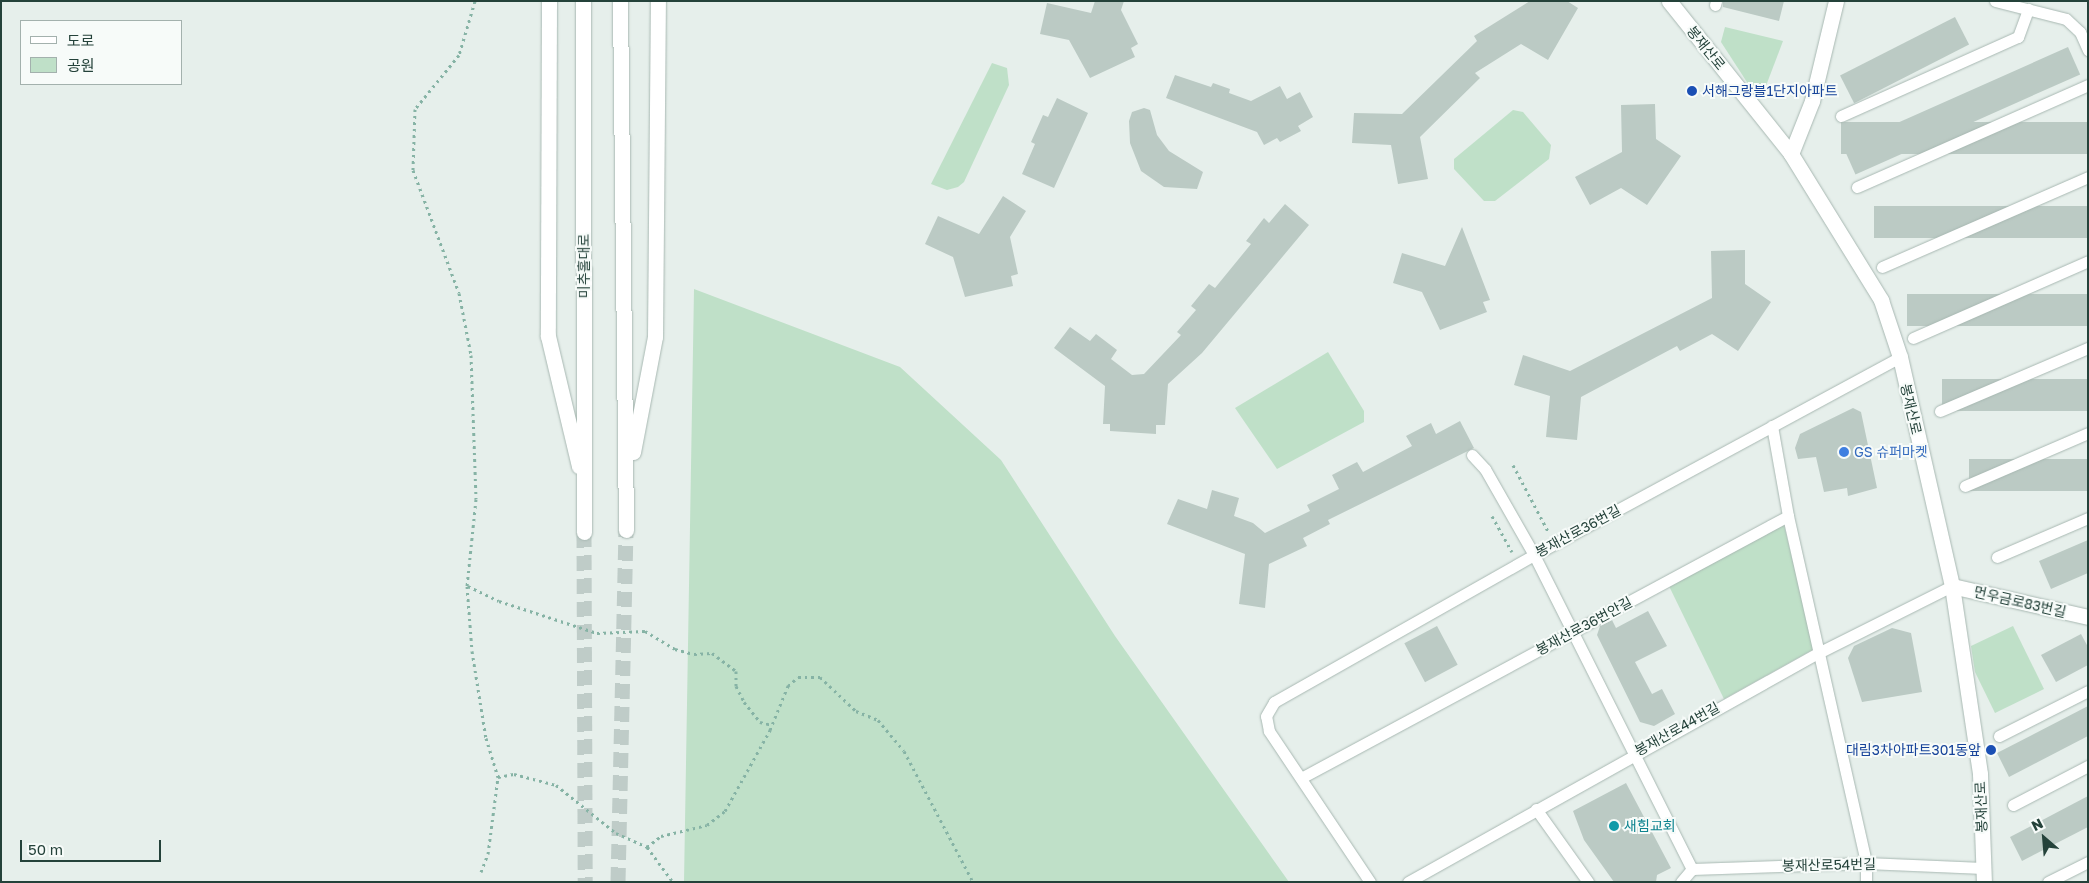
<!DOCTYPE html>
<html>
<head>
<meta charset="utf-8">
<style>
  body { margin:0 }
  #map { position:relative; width:2089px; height:883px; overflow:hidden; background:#e6efeb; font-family:"Golos Text","Noto Sans KR",sans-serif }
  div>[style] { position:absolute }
  .green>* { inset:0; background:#bfe0c8 }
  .building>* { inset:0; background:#bbcac4; transform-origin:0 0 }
  .secondary-tunnel>* { height:15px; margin-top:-7.5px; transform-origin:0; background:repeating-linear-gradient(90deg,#bfccc8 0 15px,transparent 0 23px) }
  .path>* { height:3px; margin-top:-1.5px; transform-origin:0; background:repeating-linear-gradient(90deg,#86b3a5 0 2.5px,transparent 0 6.5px) }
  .roads { filter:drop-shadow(0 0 1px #a8b8b2) drop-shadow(0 0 1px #a8b8b2) }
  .service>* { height:11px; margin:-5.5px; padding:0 5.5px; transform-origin:5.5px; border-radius:5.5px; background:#fff }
  .minor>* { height:15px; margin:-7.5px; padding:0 7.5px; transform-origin:7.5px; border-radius:7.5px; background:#fff }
  .secondary>* { height:15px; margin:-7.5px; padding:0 7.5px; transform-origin:7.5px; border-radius:7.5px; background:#fff }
  .dots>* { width:14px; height:14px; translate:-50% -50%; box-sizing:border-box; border:2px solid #f7fbf9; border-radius:50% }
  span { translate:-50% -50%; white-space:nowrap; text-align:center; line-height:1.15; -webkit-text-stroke:4px #f7fbf9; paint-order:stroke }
  .street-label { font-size:14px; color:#24423a }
  .transit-label { font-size:14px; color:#164399 }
  .left { translate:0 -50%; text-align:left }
  .right { translate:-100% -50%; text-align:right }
  .shop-label { font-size:14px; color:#366cbe }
  .culture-label { font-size:14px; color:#0d838f }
  .frame { position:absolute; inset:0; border:2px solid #24423a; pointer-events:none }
  .legend { position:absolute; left:20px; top:20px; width:162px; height:65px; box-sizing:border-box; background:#f7fbf9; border:1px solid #a3b1ad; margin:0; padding:6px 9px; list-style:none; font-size:15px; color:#24423a }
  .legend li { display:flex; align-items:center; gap:10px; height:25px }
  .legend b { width:25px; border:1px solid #a3b1ad }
  .north { position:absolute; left:2019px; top:813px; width:50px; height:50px; -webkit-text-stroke:4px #f7fbf9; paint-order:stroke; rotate:333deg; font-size:14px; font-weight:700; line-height:20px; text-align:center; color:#24423a }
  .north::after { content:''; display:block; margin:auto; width:18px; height:22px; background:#24423a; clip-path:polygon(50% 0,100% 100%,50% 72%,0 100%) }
  .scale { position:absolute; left:20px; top:840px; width:141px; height:22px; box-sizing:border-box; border:2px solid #24423a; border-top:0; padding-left:6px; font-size:15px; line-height:18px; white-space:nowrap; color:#24423a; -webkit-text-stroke:4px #f7fbf9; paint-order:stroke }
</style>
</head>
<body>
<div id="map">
  <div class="green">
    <i style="clip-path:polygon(1725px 27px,1783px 41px,1764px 91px,1754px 93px,1721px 42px)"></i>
    <i style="clip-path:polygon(992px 63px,1007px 68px,1009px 85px,964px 182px,958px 187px,947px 190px,931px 184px)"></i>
    <i style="clip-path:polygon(1513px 110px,1523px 112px,1551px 145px,1549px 159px,1495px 201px,1484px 201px,1454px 169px,1454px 159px)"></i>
    <i style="clip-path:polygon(694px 289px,900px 367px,1001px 460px,1115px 636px,1289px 882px,684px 882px)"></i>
    <i style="clip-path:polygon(1328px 352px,1364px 411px,1364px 422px,1277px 469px,1235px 408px)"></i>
    <i style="clip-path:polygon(1784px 525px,1814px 649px,1724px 699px,1668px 584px)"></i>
    <i style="clip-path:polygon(2013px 626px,2044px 689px,1995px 713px,1975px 672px,1971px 646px)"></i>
  </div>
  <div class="building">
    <i style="clip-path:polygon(1095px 1px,1124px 1px,1121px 10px,1138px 44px,1131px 48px,1135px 57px,1090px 78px,1069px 40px,1040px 34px,1047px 3px,1091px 13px)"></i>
    <i style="clip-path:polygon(1530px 1px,1567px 1px,1578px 8px,1548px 60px,1521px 44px,1475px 73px,1480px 78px,1420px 137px,1428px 179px,1398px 184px,1391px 145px,1352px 143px,1354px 113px,1402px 114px,1477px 41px,1474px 36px)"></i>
    <i style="clip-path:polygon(1723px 1px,1784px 1px,1779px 21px,1723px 7px)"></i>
    <i style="left:1955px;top:17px;width:31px;height:129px;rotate:63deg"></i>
    <i style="left:2068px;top:47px;width:30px;height:246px;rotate:66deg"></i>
    <i style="clip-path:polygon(1175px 75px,1211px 87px,1213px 83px,1230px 89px,1229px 93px,1251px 101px,1280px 86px,1287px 99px,1300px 92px,1313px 117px,1298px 126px,1301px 131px,1280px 142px,1277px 138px,1264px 145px,1257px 132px,1166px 98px)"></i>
    <i style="clip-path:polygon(1057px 98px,1088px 113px,1054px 188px,1022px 174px,1035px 144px,1031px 142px,1043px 115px,1048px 117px)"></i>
    <i style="clip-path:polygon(1655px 104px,1656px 139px,1681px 156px,1647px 205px,1621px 188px,1590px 205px,1575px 177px,1622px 152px,1621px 105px)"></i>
    <i style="clip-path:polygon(1144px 108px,1150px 110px,1157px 135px,1169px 151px,1203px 172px,1197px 189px,1164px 187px,1141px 171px,1130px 143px,1129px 121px,1132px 112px)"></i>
    <i style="left:2088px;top:122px;width:32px;height:247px;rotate:90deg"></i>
    <i style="clip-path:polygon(1003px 196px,1026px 211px,1010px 237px,1018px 274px,1011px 276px,1013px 286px,965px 297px,953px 257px,925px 244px,938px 216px,979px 234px)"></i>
    <i style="clip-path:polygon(1285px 204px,1309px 225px,1202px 353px,1168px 384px,1165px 425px,1156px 425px,1156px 434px,1110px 431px,1110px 424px,1103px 424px,1105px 386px,1054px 348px,1070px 327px,1090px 341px,1096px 334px,1117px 350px,1111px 359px,1132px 375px,1144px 374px,1181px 335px,1177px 332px,1196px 310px,1191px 306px,1209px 284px,1215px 288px,1251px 244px,1246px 241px,1264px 218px,1269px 223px)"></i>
    <i style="left:2088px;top:206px;width:32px;height:214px;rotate:90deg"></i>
    <i style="clip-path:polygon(1462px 227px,1490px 300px,1483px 302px,1487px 312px,1440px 330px,1422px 292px,1393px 283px,1402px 253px,1445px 266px)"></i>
    <i style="clip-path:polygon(1745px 250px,1745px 284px,1771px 302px,1738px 351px,1712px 334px,1680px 351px,1677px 346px,1581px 397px,1577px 440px,1546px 437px,1550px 396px,1514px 385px,1523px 355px,1570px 371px,1712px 298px,1711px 251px)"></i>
    <i style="left:2088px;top:294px;width:32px;height:181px;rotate:90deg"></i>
    <i style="left:2088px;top:379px;width:32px;height:146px;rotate:90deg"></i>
    <i style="clip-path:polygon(1853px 408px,1861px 412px,1877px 488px,1848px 496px,1847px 488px,1824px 492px,1816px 457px,1798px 459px,1795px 448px,1800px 434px)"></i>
    <i style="clip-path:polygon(1460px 421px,1474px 448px,1328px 520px,1330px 524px,1303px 538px,1307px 546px,1269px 564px,1265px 608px,1239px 604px,1245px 554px,1167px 524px,1178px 499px,1207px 509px,1212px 490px,1239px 498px,1234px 516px,1253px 523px,1265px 533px,1310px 511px,1307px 505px,1339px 489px,1332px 475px,1357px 462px,1363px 472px,1412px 446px,1406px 436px,1431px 423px,1436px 434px)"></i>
    <i style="left:2088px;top:459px;width:32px;height:119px;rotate:90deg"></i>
    <i style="clip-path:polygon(2088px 540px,2088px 573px,2051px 589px,2039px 561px)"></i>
    <i style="clip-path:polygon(1648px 611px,1667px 646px,1635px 662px,1652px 694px,1662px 689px,1675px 714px,1654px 726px,1640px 722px,1597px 635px,1600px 626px,1612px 620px,1616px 628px)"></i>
    <i style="left:1437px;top:626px;width:44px;height:37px;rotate:62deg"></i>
    <i style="clip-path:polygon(1892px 628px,1911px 633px,1922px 692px,1862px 702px,1848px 658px,1854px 646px)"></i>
    <i style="clip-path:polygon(2081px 634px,2088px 647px,2088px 665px,2056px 682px,2041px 655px)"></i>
    <i style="clip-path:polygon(2088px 706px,2088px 736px,2009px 777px,1997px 753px)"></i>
    <i style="clip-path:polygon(1626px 783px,1671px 868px,1657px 875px,1656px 882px,1614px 882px,1584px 840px,1573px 811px)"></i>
    <i style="clip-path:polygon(2088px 796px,2088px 827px,2022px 861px,2010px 837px)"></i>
  </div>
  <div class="secondary-tunnel">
    <i style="left:584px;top:532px;width:350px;rotate:89.8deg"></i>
    <i style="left:618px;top:882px;width:352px;rotate:-88.7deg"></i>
  </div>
  <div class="path">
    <i style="left:475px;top:1px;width:56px;rotate:106.5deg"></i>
    <i style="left:459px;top:55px;width:70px;rotate:129.2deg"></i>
    <i style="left:415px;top:109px;width:61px;rotate:91.9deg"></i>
    <i style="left:413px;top:170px;width:131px;rotate:69.5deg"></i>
    <i style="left:459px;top:293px;width:63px;rotate:79deg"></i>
    <i style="left:471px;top:355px;width:144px;rotate:88deg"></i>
    <i style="left:476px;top:499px;width:87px;rotate:95.9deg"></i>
    <i style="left:467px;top:586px;width:65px;rotate:85.6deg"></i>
    <i style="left:472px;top:651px;width:88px;rotate:80.9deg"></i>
    <i style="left:486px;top:738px;width:41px;rotate:72.9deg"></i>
    <i style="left:1513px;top:465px;width:75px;rotate:62.1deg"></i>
    <i style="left:1492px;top:516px;width:41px;rotate:60.9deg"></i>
    <i style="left:468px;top:586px;width:34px;rotate:26deg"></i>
    <i style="left:499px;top:601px;width:103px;rotate:18.1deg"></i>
    <i style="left:597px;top:633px;width:48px;rotate:-2.4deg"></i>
    <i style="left:645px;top:631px;width:35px;rotate:31deg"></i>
    <i style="left:675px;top:649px;width:20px;rotate:15deg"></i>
    <i style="left:694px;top:654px;width:18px;rotate:-3deg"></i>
    <i style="left:712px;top:653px;width:30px;rotate:37deg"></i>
    <i style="left:736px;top:671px;width:15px;rotate:90deg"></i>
    <i style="left:736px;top:686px;width:18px;rotate:63deg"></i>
    <i style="left:744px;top:702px;width:26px;rotate:51deg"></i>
    <i style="left:760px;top:722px;width:12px;rotate:14deg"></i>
    <i style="left:647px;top:847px;width:18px;rotate:-38deg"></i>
    <i style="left:661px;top:836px;width:47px;rotate:-13.4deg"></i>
    <i style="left:707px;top:825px;width:23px;rotate:-38deg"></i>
    <i style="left:725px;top:811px;width:93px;rotate:-60.9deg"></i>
    <i style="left:770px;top:730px;width:48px;rotate:-67.8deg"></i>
    <i style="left:788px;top:686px;width:13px;rotate:-42deg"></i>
    <i style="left:798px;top:677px;width:22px"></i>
    <i style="left:820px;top:677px;width:50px;rotate:43.4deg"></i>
    <i style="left:856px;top:711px;width:24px;rotate:22deg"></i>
    <i style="left:878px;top:720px;width:40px;rotate:50deg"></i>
    <i style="left:904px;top:751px;width:148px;rotate:62.2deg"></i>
    <i style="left:481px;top:872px;width:19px;rotate:-69deg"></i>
    <i style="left:488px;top:854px;width:78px;rotate:-82.6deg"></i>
    <i style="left:498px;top:777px;width:16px;rotate:-11deg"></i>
    <i style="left:514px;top:774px;width:43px;rotate:14.7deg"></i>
    <i style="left:556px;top:785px;width:77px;rotate:38.7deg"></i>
    <i style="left:616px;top:833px;width:34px;rotate:24deg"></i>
    <i style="left:647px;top:847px;width:44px;rotate:53.4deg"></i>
  </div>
  <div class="roads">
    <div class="service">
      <i style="left:1995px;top:1px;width:73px;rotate:14.2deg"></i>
      <i style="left:2066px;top:19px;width:19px;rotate:43deg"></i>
      <i style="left:2080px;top:32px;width:20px;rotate:66deg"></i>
      <i style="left:1715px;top:5px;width:4px;rotate:-76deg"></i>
      <i style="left:1841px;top:116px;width:194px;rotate:-24.1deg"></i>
      <i style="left:2018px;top:37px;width:30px;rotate:-70deg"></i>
      <i style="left:1857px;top:187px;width:253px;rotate:-23.8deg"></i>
      <i style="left:1882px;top:267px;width:225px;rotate:-23.6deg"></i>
      <i style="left:1913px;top:338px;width:191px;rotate:-23.7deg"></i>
      <i style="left:1940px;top:411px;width:161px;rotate:-23.1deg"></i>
      <i style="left:1772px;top:426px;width:91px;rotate:79.9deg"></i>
      <i style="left:1788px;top:516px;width:356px;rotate:77.3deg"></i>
      <i style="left:1866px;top:863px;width:19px;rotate:90deg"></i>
      <i style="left:1472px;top:455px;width:19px;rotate:47deg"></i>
      <i style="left:1485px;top:469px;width:99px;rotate:60.3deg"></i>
      <i style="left:1534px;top:555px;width:352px;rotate:63.3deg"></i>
      <i style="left:1965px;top:486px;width:134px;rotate:-23.3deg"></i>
      <i style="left:1997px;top:557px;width:99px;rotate:-23.2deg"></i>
      <i style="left:1999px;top:736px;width:100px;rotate:-26.8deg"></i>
      <i style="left:1301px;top:778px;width:553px;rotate:-28.28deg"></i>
      <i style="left:2013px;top:805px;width:85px;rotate:-27.5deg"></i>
      <i style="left:1536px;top:809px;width:90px;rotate:54.5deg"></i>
      <i style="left:1370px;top:882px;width:182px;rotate:-123.8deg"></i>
      <i style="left:1269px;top:731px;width:15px;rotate:-101deg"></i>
      <i style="left:1266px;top:716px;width:16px;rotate:-60deg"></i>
      <i style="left:1274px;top:702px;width:299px;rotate:-29.5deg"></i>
      <i style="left:1534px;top:555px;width:416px;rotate:-28.4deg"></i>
      <i style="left:1408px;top:882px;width:470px;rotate:-29.2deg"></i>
      <i style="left:1818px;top:653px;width:150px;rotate:-26.6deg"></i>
      <i style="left:1681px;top:882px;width:17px;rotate:-50deg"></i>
      <i style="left:1692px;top:869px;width:174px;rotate:-2deg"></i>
      <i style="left:1866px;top:863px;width:117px;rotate:2.4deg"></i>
      <i style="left:2048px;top:882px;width:45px;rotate:-26.6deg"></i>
    </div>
    <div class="minor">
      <i style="left:1669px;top:1px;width:196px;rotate:51.4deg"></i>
      <i style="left:1791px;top:154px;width:172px;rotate:58.3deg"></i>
      <i style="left:1881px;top:300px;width:60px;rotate:71.6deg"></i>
      <i style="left:1900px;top:357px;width:235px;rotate:77.2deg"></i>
      <i style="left:1952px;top:586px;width:190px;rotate:81.5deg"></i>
      <i style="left:1980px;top:774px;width:108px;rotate:87.9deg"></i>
      <i style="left:1791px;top:154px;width:57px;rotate:-68.4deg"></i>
      <i style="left:1812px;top:101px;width:103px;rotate:-76.5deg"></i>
      <i style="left:1952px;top:586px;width:139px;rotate:12.8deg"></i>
    </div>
    <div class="secondary">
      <i style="left:549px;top:1px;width:335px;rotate:90.2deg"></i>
      <i style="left:548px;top:336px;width:134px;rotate:76.6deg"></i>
      <i style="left:583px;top:1px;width:531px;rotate:89.89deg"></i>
      <i style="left:620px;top:1px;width:529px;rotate:89.35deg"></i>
      <i style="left:633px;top:452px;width:117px;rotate:-79.2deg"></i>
      <i style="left:655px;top:337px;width:336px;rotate:-89.5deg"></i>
    </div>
  </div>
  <div class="dots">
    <i style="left:1692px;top:91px;background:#1a4fb4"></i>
    <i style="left:1844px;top:452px;background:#3f7fe0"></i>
    <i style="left:1991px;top:750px;background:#1a4fb4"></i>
    <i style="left:1614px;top:826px;background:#0f9aa8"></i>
  </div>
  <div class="street-label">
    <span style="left:1706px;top:48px;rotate:51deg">봉재산로</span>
    <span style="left:584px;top:266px;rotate:-90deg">미추홀대로</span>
    <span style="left:1911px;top:409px;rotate:77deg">봉재산로</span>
    <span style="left:1578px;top:531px;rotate:-28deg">봉재산로36번길</span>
    <span style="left:2020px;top:602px;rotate:13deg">먼우금로83번길</span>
    <span style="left:1584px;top:626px;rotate:-28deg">봉재산로36번안길</span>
    <span style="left:1677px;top:729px;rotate:-29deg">봉재산로44번길</span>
    <span style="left:1981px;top:807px;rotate:-92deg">봉재산로</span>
    <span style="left:1829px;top:865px;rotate:-1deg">봉재산로54번길</span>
  </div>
  <div class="transit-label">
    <span class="left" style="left:1702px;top:91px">서해그랑블1단지아파트</span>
    <span class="right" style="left:1981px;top:750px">대림3차아파트301동앞</span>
  </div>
  <div class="shop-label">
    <span class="left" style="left:1854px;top:452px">GS 슈퍼마켓</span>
  </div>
  <div class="culture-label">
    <span class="left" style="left:1624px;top:826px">새힘교회</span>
  </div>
  <div class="frame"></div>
  <ul class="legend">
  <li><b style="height:6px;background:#fff"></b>도로</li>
  <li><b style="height:14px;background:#bfe0c8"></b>공원</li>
  </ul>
  <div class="north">N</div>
  <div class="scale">50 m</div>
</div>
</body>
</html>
